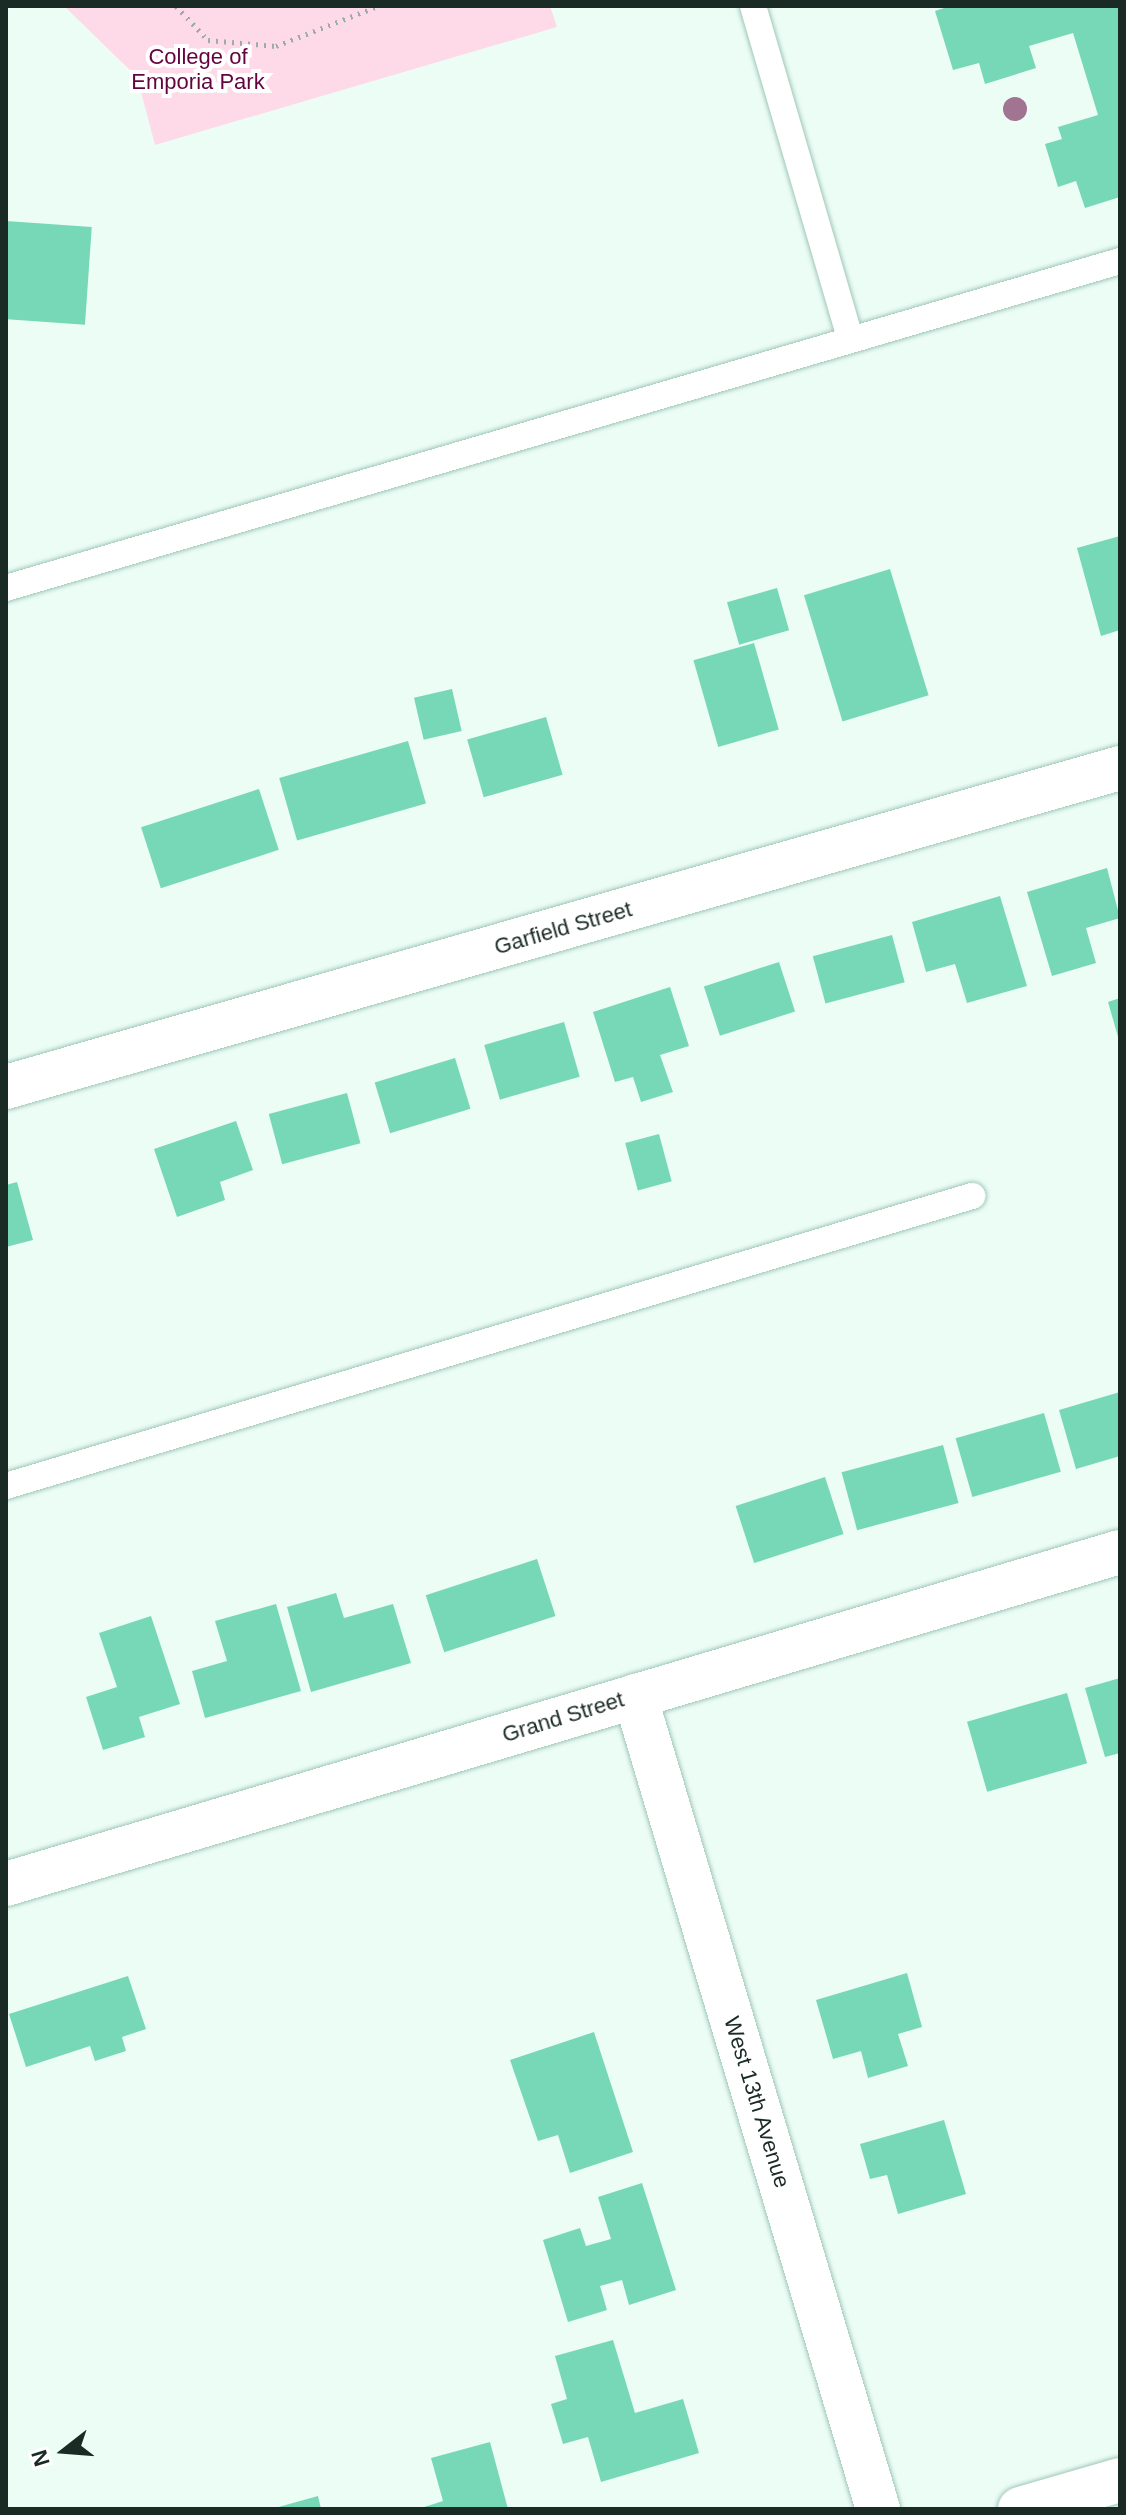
<!DOCTYPE html>
<html>
<head>
<meta charset="utf-8">
<style>
  body { margin:0 }
  #map { position:relative; width:1126px; height:2515px; overflow:hidden; background:#ecfdf6; font-family:Arial,sans-serif }
  div>[style] { position:absolute }
  .green>* { inset:0; background:#fedae9 }
  .building>* { inset:0; background:#77d8b8; transform-origin:0 0 }
  .path>* { height:5px; margin-top:-2.5px; transform-origin:0; background:repeating-linear-gradient(90deg,#9caca6 0 2px,transparent 0 8px) }
  .roads { filter:drop-shadow(0 0 2px #9fc7b8) drop-shadow(0 0 2px #9fc7b8) }
  .service>* { height:26px; margin:-13px; padding:0 13px; transform-origin:13px; border-radius:13px; background:#fff }
  .minor>* { height:44px; margin:-22px; padding:0 22px; transform-origin:22px; border-radius:22px; background:#fff }
  .trees>* { width:24px; height:24px; margin:-12px; border-radius:50%; background:#a17491 }
  span { translate:-50% -50%; white-space:nowrap; text-align:center; line-height:1.15; -webkit-text-stroke:8px #fff; paint-order:stroke }
  .park-label { font-size:22px; color:#63043e }
  .street-label { font-size:22px; color:#1a2a24 }
  .frame { position:absolute; inset:0; border:8px solid #1a2a24; pointer-events:none }
  .north { position:absolute; left:24px; top:2411px; width:80px; height:80px; -webkit-text-stroke:6px #fff; paint-order:stroke; rotate:253deg; font-size:22px; font-weight:700; line-height:32px; text-align:center; color:#1a2a24 }
  .north::after { content:''; display:block; margin:auto; width:28px; height:36px; background:#1a2a24; clip-path:polygon(50% 0,100% 100%,50% 72%,0 100%) }
</style>
</head>
<body>
<div id="map">
  <div class="green">
    <i style="clip-path:polygon(64px 6px,550px 6px,557px 27px,155px 145px,137px 77px)"></i>
  </div>
  <div class="building">
    <i style="clip-path:polygon(950px 6px,1120px 6px,1120px 197px,1085px 208px,1076px 181px,1058px 187px,1045px 144px,1062px 139px,1058px 127px,1098px 115px,1073px 33px,1029px 46px,1036px 68px,985px 84px,979px 63px,953px 70px,935px 11px)"></i>
    <i style="left:6px;top:221px;width:86px;height:98px;rotate:4deg"></i>
    <i style="clip-path:polygon(1120px 536px,1120px 630px,1101px 636px,1077px 548px)"></i>
    <i style="left:890px;top:569px;width:132px;height:90px;rotate:73deg"></i>
    <i style="left:777px;top:588px;width:44px;height:52px;rotate:74deg"></i>
    <i style="left:754px;top:643px;width:90px;height:63px;rotate:74deg"></i>
    <i style="left:452px;top:689px;width:43px;height:39px;rotate:77deg"></i>
    <i style="left:546px;top:717px;width:60px;height:82px;rotate:74deg"></i>
    <i style="left:408px;top:741px;width:65px;height:134px;rotate:74deg"></i>
    <i style="left:259px;top:789px;width:64px;height:124px;rotate:72deg"></i>
    <i style="clip-path:polygon(1107px 868px,1120px 918px,1086px 928px,1096px 963px,1052px 976px,1027px 892px)"></i>
    <i style="clip-path:polygon(1000px 896px,1027px 986px,967px 1003px,955px 964px,926px 972px,912px 922px)"></i>
    <i style="left:892px;top:935px;width:49px;height:82px;rotate:75deg"></i>
    <i style="left:779px;top:962px;width:52px;height:79px;rotate:72deg"></i>
    <i style="clip-path:polygon(670px 987px,689px 1046px,660px 1055px,673px 1092px,641px 1102px,633px 1077px,615px 1082px,593px 1012px)"></i>
    <i style="clip-path:polygon(1120px 998px,1120px 1040px,1119px 1040px,1108px 1002px)"></i>
    <i style="left:564px;top:1022px;width:57px;height:83px;rotate:74deg"></i>
    <i style="left:455px;top:1058px;width:53px;height:84px;rotate:73deg"></i>
    <i style="left:347px;top:1093px;width:52px;height:81px;rotate:75deg"></i>
    <i style="clip-path:polygon(236px 1121px,253px 1170px,220px 1182px,225px 1200px,177px 1217px,154px 1149px)"></i>
    <i style="left:659px;top:1134px;width:49px;height:35px;rotate:75deg"></i>
    <i style="clip-path:polygon(17px 1182px,33px 1240px,6px 1247px,6px 1185px)"></i>
    <i style="clip-path:polygon(1120px 1392px,1120px 1456px,1076px 1469px,1059px 1410px)"></i>
    <i style="left:1044px;top:1413px;width:61px;height:92px;rotate:74deg"></i>
    <i style="left:943px;top:1445px;width:60px;height:105px;rotate:75deg"></i>
    <i style="left:825px;top:1477px;width:60px;height:94px;rotate:72deg"></i>
    <i style="left:537px;top:1559px;width:60px;height:117px;rotate:72deg"></i>
    <i style="clip-path:polygon(336px 1593px,344px 1618px,393px 1604px,411px 1663px,311px 1692px,287px 1607px)"></i>
    <i style="clip-path:polygon(276px 1604px,301px 1691px,205px 1718px,192px 1671px,227px 1661px,215px 1621px)"></i>
    <i style="clip-path:polygon(151px 1616px,180px 1704px,139px 1717px,145px 1737px,103px 1750px,86px 1697px,117px 1687px,99px 1633px)"></i>
    <i style="clip-path:polygon(1120px 1678px,1120px 1753px,1105px 1757px,1085px 1688px)"></i>
    <i style="left:1067px;top:1693px;width:73px;height:104px;rotate:74deg"></i>
    <i style="clip-path:polygon(907px 1973px,922px 2027px,898px 2034px,908px 2066px,868px 2078px,861px 2051px,833px 2059px,816px 2000px)"></i>
    <i style="clip-path:polygon(128px 1976px,146px 2029px,122px 2037px,126px 2051px,95px 2061px,90px 2046px,26px 2067px,9px 2014px)"></i>
    <i style="clip-path:polygon(594px 2032px,633px 2152px,570px 2173px,558px 2135px,538px 2141px,510px 2060px)"></i>
    <i style="clip-path:polygon(944px 2120px,966px 2194px,898px 2214px,887px 2175px,870px 2179px,860px 2144px)"></i>
    <i style="clip-path:polygon(642px 2183px,676px 2290px,629px 2305px,622px 2280px,600px 2286px,607px 2310px,568px 2322px,543px 2240px,580px 2228px,586px 2246px,611px 2239px,598px 2197px)"></i>
    <i style="clip-path:polygon(613px 2340px,635px 2413px,683px 2399px,699px 2453px,601px 2482px,588px 2437px,563px 2444px,551px 2404px,567px 2399px,555px 2356px)"></i>
    <i style="clip-path:polygon(490px 2442px,508px 2509px,418px 2509px,443px 2501px,431px 2458px)"></i>
    <i style="clip-path:polygon(318px 2496px,321px 2509px,275px 2509px,275px 2508px)"></i>
  </div>
  <div class="path">
    <i style="left:176px;top:6px;width:47px;rotate:46.7deg"></i>
    <i style="left:208px;top:40px;width:68px;rotate:5deg"></i>
    <i style="left:276px;top:46px;width:110px;rotate:-21.4deg"></i>
  </div>
  <div class="roads">
    <div class="service">
      <i style="left:753px;top:6px;width:346px;rotate:73.7deg"></i>
      <i style="left:6px;top:588px;width:1161px;rotate:-16.36deg"></i>
      <i style="left:6px;top:1486px;width:1009px;rotate:-16.71deg"></i>
    </div>
    <div class="minor">
      <i style="left:6px;top:1087px;width:1159px;rotate:-15.98deg"></i>
      <i style="left:635px;top:1696px;width:849px;rotate:73.36deg"></i>
      <i style="left:6px;top:1884px;width:1162px;rotate:-16.6deg"></i>
      <i style="left:1020px;top:2509px;width:104px;rotate:-16.2deg"></i>
    </div>
  </div>
  <div class="trees">
    <i style="left:1015px;top:109px"></i>
  </div>
  <div class="park-label">
    <span style="left:198px;top:69px">College of<br>Emporia Park</span>
  </div>
  <div class="street-label">
    <span style="left:563px;top:928px;rotate:-16deg">Garfield Street</span>
    <span style="left:563px;top:1717px;rotate:-17deg">Grand Street</span>
    <span style="left:757px;top:2102px;rotate:73deg">West 13th Avenue</span>
  </div>
  <div class="frame"></div>
  <div class="north">N</div>
</div>
</body>
</html>
